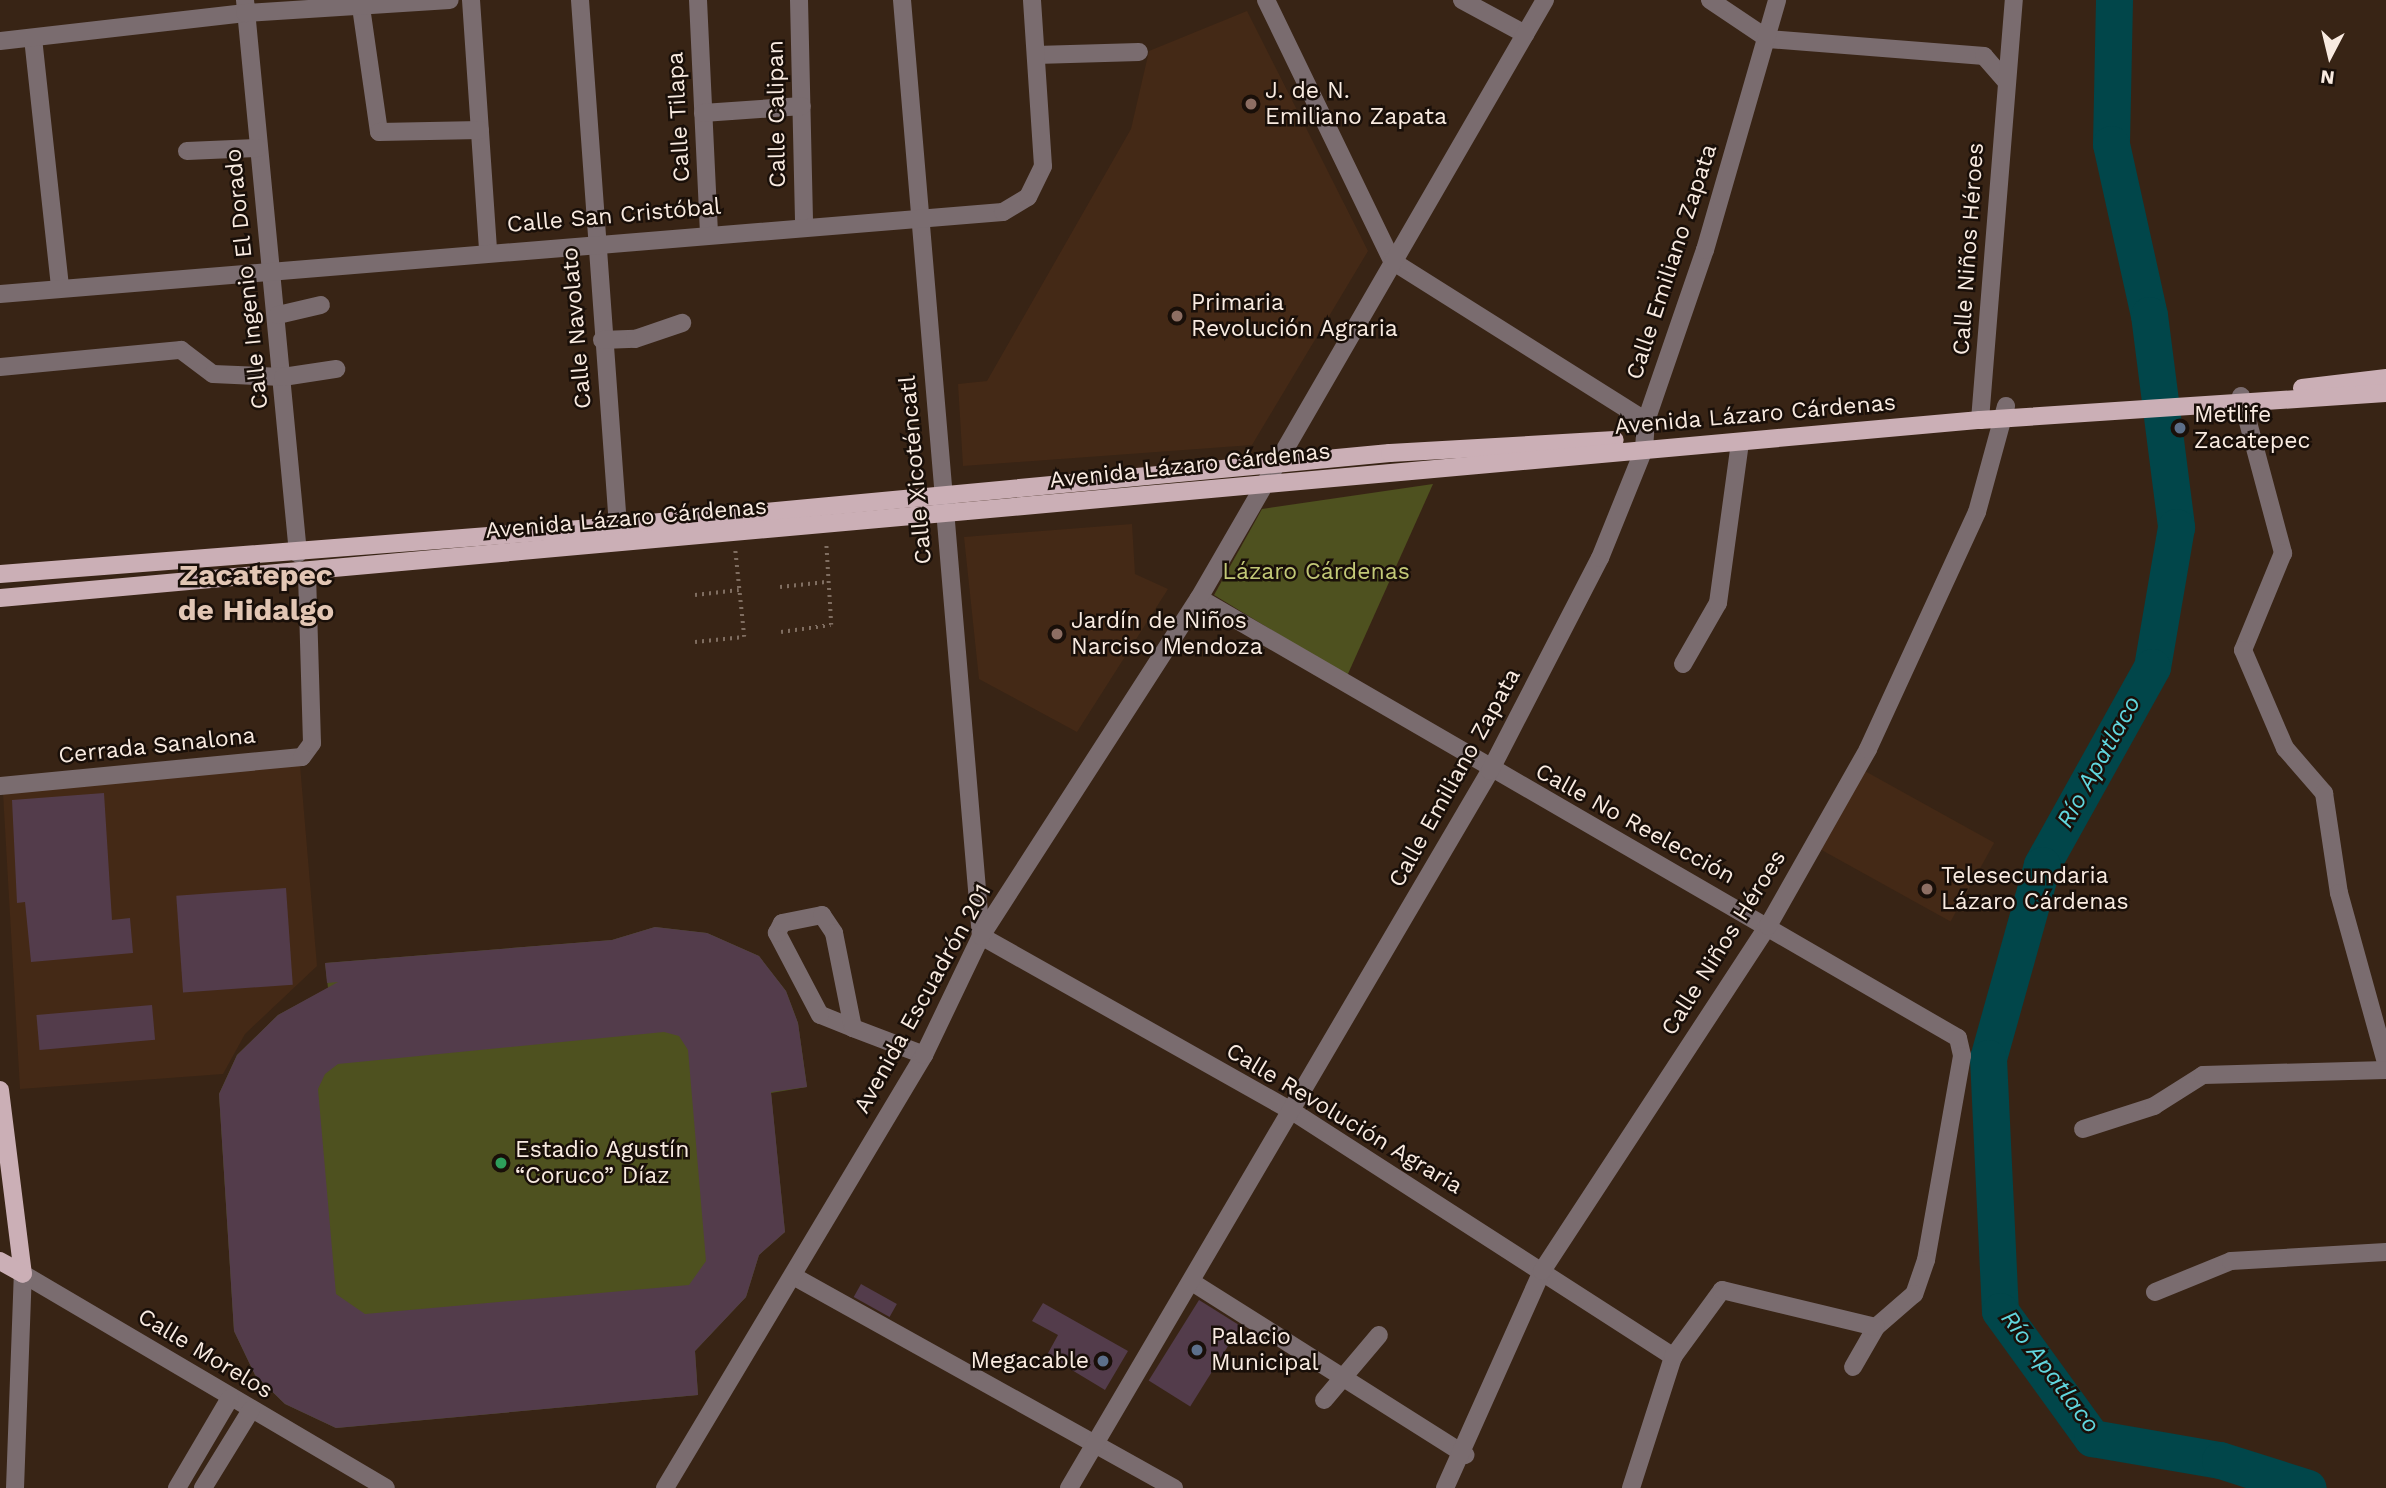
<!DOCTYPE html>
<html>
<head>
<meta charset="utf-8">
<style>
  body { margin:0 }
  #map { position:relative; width:2386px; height:1488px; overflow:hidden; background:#382415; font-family:"Work Sans",sans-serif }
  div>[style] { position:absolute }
  .built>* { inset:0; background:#442916; transform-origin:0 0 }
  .green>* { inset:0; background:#4e511f }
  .river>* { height:37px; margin:-18.5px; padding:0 18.5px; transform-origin:18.5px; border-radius:18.5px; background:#01464a }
  .building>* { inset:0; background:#533c4b; transform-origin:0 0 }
  .path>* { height:3.5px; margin-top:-1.75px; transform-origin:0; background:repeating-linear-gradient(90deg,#806e61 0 2px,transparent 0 7px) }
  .minor>* { height:18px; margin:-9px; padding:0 9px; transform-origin:9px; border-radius:9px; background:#7a6c6f }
  .major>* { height:18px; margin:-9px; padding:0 9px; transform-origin:9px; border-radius:9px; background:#cbafb6 }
  .dots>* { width:19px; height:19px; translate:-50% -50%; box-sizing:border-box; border:4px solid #190f09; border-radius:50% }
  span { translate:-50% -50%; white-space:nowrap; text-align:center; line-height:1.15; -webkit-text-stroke:5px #190f09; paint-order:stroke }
  .poi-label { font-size:23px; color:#f9ebe1 }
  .left { translate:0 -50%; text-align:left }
  .right { translate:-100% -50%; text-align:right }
  .street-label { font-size:23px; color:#f9ebe1 }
  .park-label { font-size:23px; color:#c3c977 }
  .water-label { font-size:24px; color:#61d6de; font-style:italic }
  .district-label { font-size:30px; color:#e2c6b4; font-weight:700 }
  .north { position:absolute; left:2295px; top:21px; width:70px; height:70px; -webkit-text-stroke:5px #190f09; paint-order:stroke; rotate:187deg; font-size:19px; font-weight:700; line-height:28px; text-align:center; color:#f9ebe1 }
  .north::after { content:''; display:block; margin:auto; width:24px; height:32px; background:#f9ebe1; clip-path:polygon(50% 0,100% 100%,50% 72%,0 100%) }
</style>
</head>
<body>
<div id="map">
  <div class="built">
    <i style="clip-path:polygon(1247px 11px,1368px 251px,1252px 445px,963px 466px,958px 384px,987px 381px,1131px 129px,1149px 51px)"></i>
    <i style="clip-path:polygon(1132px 524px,1135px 574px,1168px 589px,1077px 732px,979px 679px,964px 537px)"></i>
    <i style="clip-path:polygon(300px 765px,317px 966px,245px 1034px,223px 1074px,20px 1089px,3px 793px)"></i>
    <i style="left:1863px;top:770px;width:150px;height:90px;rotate:29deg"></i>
  </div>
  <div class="green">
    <i style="clip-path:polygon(1433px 484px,1347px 676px,1214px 595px,1262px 509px)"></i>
    <i style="clip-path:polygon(655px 927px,707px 933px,759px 956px,786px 991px,798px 1023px,807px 1087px,771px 1093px,785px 1232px,759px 1255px,746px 1297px,695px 1351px,698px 1395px,336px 1428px,285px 1404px,255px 1375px,234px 1331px,219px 1094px,237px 1055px,278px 1015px,328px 988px,325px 963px,612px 940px)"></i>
  </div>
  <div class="river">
    <i style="left:2114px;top:0;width:144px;rotate:91.2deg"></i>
    <i style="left:2111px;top:144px;width:175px;rotate:77.5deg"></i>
    <i style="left:2149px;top:315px;width:214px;rotate:82.7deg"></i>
    <i style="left:2176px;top:527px;width:142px;rotate:99.7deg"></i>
    <i style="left:2152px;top:667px;width:227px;rotate:119.1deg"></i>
    <i style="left:2042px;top:865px;width:200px;rotate:105.6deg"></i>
    <i style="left:1988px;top:1058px;width:253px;rotate:87.3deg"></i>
    <i style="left:2000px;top:1311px;width:157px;rotate:54.1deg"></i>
    <i style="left:2092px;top:1438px;width:130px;rotate:9.8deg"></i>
    <i style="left:2220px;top:1460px;width:92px;rotate:17.7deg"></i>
  </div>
  <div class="building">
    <i style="clip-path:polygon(104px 793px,112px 920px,130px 918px,133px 953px,31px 962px,25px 902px,17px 903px,12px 800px)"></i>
    <i style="left:286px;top:888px;width:97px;height:110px;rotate:86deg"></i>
    <i style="clip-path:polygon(evenodd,655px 927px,707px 933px,759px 956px,786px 991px,798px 1023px,807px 1087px,771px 1092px,785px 1232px,759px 1255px,746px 1297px,695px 1351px,698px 1395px,336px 1428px,285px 1404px,255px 1375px,234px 1331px,219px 1094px,237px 1055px,278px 1015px,338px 982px,327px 983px,325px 963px,612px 940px,655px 927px,664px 1032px,679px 1036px,688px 1050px,706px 1261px,689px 1285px,365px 1314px,336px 1294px,318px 1089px,325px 1074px,338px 1064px,664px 1032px)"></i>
    <i style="left:152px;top:1005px;width:35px;height:116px;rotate:85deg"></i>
    <i style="left:861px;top:1284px;width:41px;height:15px;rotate:29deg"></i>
    <i style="left:1199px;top:1300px;width:49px;height:95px;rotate:32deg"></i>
    <i style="clip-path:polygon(1043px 1303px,1128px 1351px,1105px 1390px,1047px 1355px,1058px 1335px,1032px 1321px)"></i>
  </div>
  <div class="path">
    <i style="left:780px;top:587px;width:46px;rotate:-6.2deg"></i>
    <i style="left:695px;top:595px;width:44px;rotate:-6.5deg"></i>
    <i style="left:781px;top:632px;width:50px;rotate:-8deg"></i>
    <i style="left:831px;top:625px;width:82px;rotate:-93.5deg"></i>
    <i style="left:695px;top:642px;width:49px;rotate:-5.8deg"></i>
    <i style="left:744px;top:637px;width:87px;rotate:-95.9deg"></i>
  </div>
  <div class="minor">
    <i style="left:245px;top:0;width:556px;rotate:84.53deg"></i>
    <i style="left:471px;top:0;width:252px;rotate:86.1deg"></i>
    <i style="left:580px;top:0;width:527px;rotate:85.87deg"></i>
    <i style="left:698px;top:0;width:231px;rotate:87.3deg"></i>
    <i style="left:799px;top:0;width:226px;rotate:88.7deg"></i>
    <i style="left:902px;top:0;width:939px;rotate:85.18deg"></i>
    <i style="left:981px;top:936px;width:357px;rotate:29.4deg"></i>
    <i style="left:1292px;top:1111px;width:454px;rotate:32.8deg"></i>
    <i style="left:1266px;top:0;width:290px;rotate:64.2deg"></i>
    <i style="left:1392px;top:261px;width:300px;rotate:32.2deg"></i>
    <i style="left:1462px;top:0;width:72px;rotate:28.4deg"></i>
    <i style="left:1710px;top:0;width:70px;rotate:33.9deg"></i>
    <i style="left:1768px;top:39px;width:217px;rotate:4.5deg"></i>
    <i style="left:1984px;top:56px;width:33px;rotate:49deg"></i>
    <i style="left:361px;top:7px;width:126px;rotate:81.8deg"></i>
    <i style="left:379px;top:132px;width:101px;rotate:-1.1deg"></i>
    <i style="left:33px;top:38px;width:248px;rotate:83.8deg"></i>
    <i style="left:0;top:41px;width:247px;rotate:-6.5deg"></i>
    <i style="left:245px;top:13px;width:205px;rotate:-3.6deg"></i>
    <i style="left:1036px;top:55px;width:103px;rotate:-1.7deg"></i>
    <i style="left:703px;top:113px;width:99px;rotate:-4deg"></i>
    <i style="left:187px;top:151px;width:71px;rotate:-2.4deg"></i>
    <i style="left:0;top:294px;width:1006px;rotate:-4.67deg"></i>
    <i style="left:1003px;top:212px;width:29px;rotate:-31deg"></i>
    <i style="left:1028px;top:197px;width:34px;rotate:-64deg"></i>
    <i style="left:1043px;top:166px;width:166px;rotate:-93.8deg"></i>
    <i style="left:278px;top:315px;width:44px;rotate:-13.1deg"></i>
    <i style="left:602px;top:340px;width:33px;rotate:-2deg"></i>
    <i style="left:635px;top:339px;width:50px;rotate:-18.8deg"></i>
    <i style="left:0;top:367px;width:182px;rotate:-5.4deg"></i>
    <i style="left:181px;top:350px;width:40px;rotate:37deg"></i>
    <i style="left:213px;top:374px;width:70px;rotate:2.5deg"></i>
    <i style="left:283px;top:377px;width:54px;rotate:-8.6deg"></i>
    <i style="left:2241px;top:396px;width:163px;rotate:75deg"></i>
    <i style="left:2283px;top:553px;width:105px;rotate:112.4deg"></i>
    <i style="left:2243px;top:650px;width:107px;rotate:66.8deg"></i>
    <i style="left:2285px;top:748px;width:60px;rotate:49.1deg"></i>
    <i style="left:2324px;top:793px;width:101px;rotate:81.5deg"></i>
    <i style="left:2339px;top:893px;width:175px;rotate:74.5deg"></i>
    <i style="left:1980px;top:420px;width:421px;rotate:-85.4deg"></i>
    <i style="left:1199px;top:598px;width:877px;rotate:30.1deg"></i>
    <i style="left:1958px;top:1038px;width:18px;rotate:77deg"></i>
    <i style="left:1962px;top:1056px;width:207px;rotate:100deg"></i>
    <i style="left:1926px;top:1260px;width:36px;rotate:109deg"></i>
    <i style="left:1914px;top:1294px;width:50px;rotate:139deg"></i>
    <i style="left:1876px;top:1327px;width:46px;rotate:119.9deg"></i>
    <i style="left:1683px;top:664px;width:70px;rotate:-60.2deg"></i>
    <i style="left:1718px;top:603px;width:162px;rotate:-82.2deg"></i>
    <i style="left:0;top:786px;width:303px;rotate:-5.5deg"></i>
    <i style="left:302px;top:757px;width:17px;rotate:-54deg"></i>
    <i style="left:312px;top:743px;width:172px;rotate:-91.7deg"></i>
    <i style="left:853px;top:1028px;width:35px;rotate:-158deg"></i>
    <i style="left:820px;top:1015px;width:93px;rotate:-117.7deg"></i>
    <i style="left:777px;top:933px;width:11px;rotate:-63deg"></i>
    <i style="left:782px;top:923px;width:41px;rotate:-11.3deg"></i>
    <i style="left:822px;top:915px;width:22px;rotate:56deg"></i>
    <i style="left:834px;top:933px;width:97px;rotate:78.7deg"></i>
    <i style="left:853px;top:1028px;width:76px;rotate:20.8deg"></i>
    <i style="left:2083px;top:1129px;width:75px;rotate:-17.9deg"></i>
    <i style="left:2154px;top:1106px;width:58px;rotate:-32.3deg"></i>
    <i style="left:2203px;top:1075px;width:183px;rotate:-1.6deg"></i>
    <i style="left:793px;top:1276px;width:436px;rotate:29.1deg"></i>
    <i style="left:1195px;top:1284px;width:320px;rotate:32.3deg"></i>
    <i style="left:2155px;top:1292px;width:82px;rotate:-22.2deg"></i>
    <i style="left:2231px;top:1261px;width:155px;rotate:-3.3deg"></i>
    <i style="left:1324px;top:1400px;width:85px;rotate:-49.8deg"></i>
    <i style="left:15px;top:1488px;width:214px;rotate:-87.9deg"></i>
    <i style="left:23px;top:1274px;width:421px;rotate:30.5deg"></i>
    <i style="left:177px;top:1488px;width:104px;rotate:-59.5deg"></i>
    <i style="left:203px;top:1488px;width:92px;rotate:-58.4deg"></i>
    <i style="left:665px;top:1488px;width:505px;rotate:-59.11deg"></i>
    <i style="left:924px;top:1055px;width:132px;rotate:-64.4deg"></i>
    <i style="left:981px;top:936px;width:402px;rotate:-57.2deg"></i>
    <i style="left:1199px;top:598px;width:691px;rotate:-59.95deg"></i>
    <i style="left:1069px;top:1488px;width:831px;rotate:-59.58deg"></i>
    <i style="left:1490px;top:771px;width:240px;rotate:-62.7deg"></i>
    <i style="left:1600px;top:558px;width:118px;rotate:-68deg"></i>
    <i style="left:1644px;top:449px;width:28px;rotate:-86deg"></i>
    <i style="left:1646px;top:421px;width:181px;rotate:-71deg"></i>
    <i style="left:1705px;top:250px;width:260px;rotate:-73.9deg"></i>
    <i style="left:1445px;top:1488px;width:238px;rotate:-65.9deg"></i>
    <i style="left:1542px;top:1271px;width:412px;rotate:-56.8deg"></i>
    <i style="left:1768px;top:926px;width:203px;rotate:-60.5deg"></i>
    <i style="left:1868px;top:749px;width:261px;rotate:-65.3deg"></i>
    <i style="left:1977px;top:512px;width:110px;rotate:-74.7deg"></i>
    <i style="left:1631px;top:1488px;width:138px;rotate:-72.2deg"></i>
    <i style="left:1673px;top:1357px;width:83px;rotate:-53.8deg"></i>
    <i style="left:1722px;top:1290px;width:158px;rotate:13.5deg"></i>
  </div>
  <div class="major">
    <i style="left:2302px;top:388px;width:85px;rotate:-6.8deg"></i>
    <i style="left:0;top:574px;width:620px;rotate:-4.44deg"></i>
    <i style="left:618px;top:526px;width:775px;rotate:-5.4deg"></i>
    <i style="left:1390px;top:453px;width:225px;rotate:-3.3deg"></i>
    <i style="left:0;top:598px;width:1988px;rotate:-5.14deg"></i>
    <i style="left:1980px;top:420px;width:407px;rotate:-3.8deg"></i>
    <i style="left:0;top:1090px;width:185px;rotate:82.9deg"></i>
    <i style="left:0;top:1261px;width:26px;rotate:29deg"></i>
  </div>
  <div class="dots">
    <i style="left:1251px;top:104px;background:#8d6e63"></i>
    <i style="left:1177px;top:316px;background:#8d6e63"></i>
    <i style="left:2180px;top:428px;background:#5c6f8a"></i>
    <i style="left:1057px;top:634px;background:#8d6e63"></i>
    <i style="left:1927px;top:889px;background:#8d6e63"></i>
    <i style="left:501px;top:1163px;background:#2e9e5b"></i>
    <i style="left:1197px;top:1350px;background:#5c6f8a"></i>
    <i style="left:1103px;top:1361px;background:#5c6f8a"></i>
  </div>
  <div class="poi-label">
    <span class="left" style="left:1265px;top:104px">J. de N.<br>Emiliano Zapata</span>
    <span class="left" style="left:1191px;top:316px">Primaria<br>Revolución Agraria</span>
    <span class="left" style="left:2194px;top:428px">Metlife<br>Zacatepec</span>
    <span class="left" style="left:1071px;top:634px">Jardín de Niños<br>Narciso Mendoza</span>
    <span class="left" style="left:1941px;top:889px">Telesecundaria<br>Lázaro Cárdenas</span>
    <span class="left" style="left:515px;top:1163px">Estadio Agustín<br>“Coruco” Díaz</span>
    <span class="left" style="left:1211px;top:1350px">Palacio<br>Municipal</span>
    <span class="right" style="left:1089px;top:1361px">Megacable</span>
  </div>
  <div class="street-label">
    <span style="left:777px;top:114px;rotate:-91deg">Calle Calipan</span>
    <span style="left:679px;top:117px;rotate:-93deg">Calle Tilapa</span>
    <span style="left:614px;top:216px;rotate:-5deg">Calle San Cristóbal</span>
    <span style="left:1969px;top:249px;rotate:-86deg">Calle Niños Héroes</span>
    <span style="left:1672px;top:262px;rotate:-72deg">Calle Emiliano Zapata</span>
    <span style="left:247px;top:279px;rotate:-96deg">Calle Ingenio El Dorado</span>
    <span style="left:577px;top:328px;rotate:-95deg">Calle Navolato</span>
    <span style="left:1755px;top:415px;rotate:-5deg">Avenida Lázaro Cárdenas</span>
    <span style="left:1190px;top:466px;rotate:-6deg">Avenida Lázaro Cárdenas</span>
    <span style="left:916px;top:470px;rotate:-95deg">Calle Xicoténcatl</span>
    <span style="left:626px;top:519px;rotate:-5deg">Avenida Lázaro Cárdenas</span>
    <span style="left:157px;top:746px;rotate:-6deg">Cerrada Sanalona</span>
    <span style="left:1455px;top:778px;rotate:-61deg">Calle Emiliano Zapata</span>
    <span style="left:1635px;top:824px;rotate:29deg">Calle No Reelección</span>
    <span style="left:1724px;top:943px;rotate:-58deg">Calle Niños Héroes</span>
    <span style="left:923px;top:999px;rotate:-61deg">Avenida Escuadrón 201</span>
    <span style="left:1344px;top:1119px;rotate:31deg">Calle Revolución Agraria</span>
    <span style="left:205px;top:1354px;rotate:31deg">Calle Morelos</span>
  </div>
  <div class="park-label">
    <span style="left:1316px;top:572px">Lázaro Cárdenas</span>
  </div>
  <div class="water-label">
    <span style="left:2099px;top:762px;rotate:-61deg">Río Apatlaco</span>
    <span style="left:2050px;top:1372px;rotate:53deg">Río Apatlaco</span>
  </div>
  <div class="district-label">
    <span style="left:256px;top:592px">Zacatepec<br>de Hidalgo</span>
  </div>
  <div class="north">N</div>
</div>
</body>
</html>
